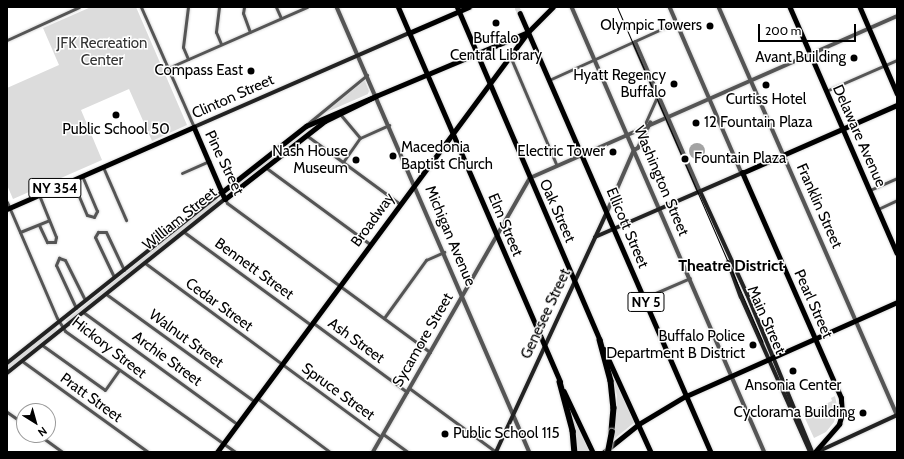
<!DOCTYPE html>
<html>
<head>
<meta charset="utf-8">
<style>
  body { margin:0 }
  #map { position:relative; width:904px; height:459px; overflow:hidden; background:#fff; font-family:Cabin,sans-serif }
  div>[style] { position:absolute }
  .green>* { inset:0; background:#dcdcdc }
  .water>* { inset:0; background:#a3a3a3 }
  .round { border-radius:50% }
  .primary-tunnel>* { height:4.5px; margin-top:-2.25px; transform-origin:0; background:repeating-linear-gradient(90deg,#d9d9d9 0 4.5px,transparent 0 6.5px) }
  .roads { filter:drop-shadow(0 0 1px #dbdbdb) drop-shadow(0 0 1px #dbdbdb) }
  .minor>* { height:3px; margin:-1.5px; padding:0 1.5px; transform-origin:1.5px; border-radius:1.5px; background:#555 }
  .tertiary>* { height:3.5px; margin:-1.75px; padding:0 1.75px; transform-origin:1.75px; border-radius:1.75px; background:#555 }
  .secondary>* { height:4px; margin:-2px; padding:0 2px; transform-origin:2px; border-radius:2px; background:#222 }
  .primary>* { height:4.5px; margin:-2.25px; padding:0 2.25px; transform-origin:2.25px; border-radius:2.25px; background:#000 }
  .trunk>* { height:5px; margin:-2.5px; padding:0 2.5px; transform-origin:2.5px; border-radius:2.5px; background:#000 }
  .motorway>* { height:5.5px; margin:-2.75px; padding:0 2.75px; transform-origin:2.75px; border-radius:2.75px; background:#000 }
  .tram>* { height:1px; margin:-0.5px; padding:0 0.5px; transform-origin:0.5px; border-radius:0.5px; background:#000 }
  .bridges { filter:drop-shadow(0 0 1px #dbdbdb) drop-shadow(0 0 1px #dbdbdb) }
  .motorway-bridge>* { height:5.5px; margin:-2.75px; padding:0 2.75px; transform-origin:2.75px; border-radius:2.75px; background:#000 }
  .dots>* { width:11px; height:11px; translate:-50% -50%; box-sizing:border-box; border:2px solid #fff; border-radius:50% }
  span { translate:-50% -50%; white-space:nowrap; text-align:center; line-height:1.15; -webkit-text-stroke:3px #fff; paint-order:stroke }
  .shield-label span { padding:1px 3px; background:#fff; border:1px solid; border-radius:3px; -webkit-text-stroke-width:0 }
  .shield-label { font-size:14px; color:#000; font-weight:700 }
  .poi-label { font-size:15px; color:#000 }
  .right { translate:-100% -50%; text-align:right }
  .left { translate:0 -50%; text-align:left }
  .park-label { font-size:15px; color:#333 }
  .street-label { font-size:15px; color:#000 }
  .neighbourhood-label { font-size:16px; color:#000; font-weight:700 }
  .frame { position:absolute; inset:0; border:8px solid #000; pointer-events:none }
  .north { position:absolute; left:16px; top:403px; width:40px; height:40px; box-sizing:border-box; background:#fff; border:1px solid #999; border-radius:50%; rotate:143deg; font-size:11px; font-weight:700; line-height:16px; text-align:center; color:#000 }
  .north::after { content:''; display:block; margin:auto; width:14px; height:18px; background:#000; clip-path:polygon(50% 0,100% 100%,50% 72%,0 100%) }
  .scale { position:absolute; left:758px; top:24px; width:98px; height:18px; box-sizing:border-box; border:2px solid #000; border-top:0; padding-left:5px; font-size:12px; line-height:14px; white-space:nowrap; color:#000; -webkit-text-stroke:3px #fff; paint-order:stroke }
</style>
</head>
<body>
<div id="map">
  <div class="green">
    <i style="clip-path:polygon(91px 7px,136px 7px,187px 125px,152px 141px,129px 89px,81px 110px,102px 160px,13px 199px,7px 185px,7px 88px,59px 65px,43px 28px)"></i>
    <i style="clip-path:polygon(362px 81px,365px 81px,369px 91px,368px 94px,320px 115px)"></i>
    <i style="clip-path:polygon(304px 129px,274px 158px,229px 192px,245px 175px)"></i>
    <i style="clip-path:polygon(217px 198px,218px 201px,204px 214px,68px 322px,65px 321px)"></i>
    <i style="clip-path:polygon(56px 326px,57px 330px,7px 371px,7px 364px)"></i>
    <i style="clip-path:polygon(610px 367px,635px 422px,614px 439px,617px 396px)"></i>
    <i style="clip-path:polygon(835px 396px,838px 410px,834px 422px,826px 432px,814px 438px,803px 414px,832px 401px,831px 398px)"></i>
    <i style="clip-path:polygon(571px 412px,590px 452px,577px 452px)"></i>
  </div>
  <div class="water">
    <i class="round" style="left:689px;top:143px;width:16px;height:16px"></i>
  </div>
  <div class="primary-tunnel">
    <i style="left:517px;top:7px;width:7px;rotate:63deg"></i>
  </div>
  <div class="roads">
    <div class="minor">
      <i style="left:141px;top:7px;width:131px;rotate:66.2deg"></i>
      <i style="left:219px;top:7px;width:25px;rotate:97deg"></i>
      <i style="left:216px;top:32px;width:13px;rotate:67deg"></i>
      <i style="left:244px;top:7px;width:6px;rotate:99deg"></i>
      <i style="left:243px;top:13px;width:20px;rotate:70deg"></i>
      <i style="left:276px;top:7px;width:12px;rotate:66deg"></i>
      <i style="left:7px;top:40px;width:79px;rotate:-24.6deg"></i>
      <i style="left:635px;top:41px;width:163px;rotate:66.6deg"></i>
      <i style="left:633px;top:43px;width:163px;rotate:66.4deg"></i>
      <i style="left:510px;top:56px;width:117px;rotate:66.9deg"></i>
      <i style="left:188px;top:59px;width:13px;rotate:-113deg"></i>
      <i style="left:183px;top:47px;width:40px;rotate:-82.9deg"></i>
      <i style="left:168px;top:68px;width:152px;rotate:-23.7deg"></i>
      <i style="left:549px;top:80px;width:141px;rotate:-24.4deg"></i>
      <i style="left:826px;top:91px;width:77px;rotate:-23.6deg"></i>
      <i style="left:340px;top:114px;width:31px;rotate:50deg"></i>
      <i style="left:306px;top:125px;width:79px;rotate:-39.3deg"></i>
      <i style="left:644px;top:126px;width:32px;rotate:-66deg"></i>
      <i style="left:306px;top:135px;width:117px;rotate:36.3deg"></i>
      <i style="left:343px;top:162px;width:29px;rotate:-55deg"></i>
      <i style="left:360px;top:138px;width:32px;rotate:-24deg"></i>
      <i style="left:103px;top:167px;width:58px;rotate:66.5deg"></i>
      <i style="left:265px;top:167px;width:130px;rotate:36.3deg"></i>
      <i style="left:182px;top:173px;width:30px;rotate:-24deg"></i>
      <i style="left:72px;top:180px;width:38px;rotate:67deg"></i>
      <i style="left:87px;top:215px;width:7px;rotate:16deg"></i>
      <i style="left:94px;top:217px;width:7px;rotate:-63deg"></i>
      <i style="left:97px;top:211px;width:38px;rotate:-113deg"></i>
      <i style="left:870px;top:190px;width:30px;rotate:-24deg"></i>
      <i style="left:225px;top:199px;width:4px;rotate:63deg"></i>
      <i style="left:227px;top:203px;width:252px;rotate:36.3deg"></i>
      <i style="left:7px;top:202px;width:126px;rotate:66.7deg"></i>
      <i style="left:57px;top:318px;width:15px;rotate:58deg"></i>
      <i style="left:65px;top:331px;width:209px;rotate:35.4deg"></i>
      <i style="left:878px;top:209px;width:21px;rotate:-25deg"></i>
      <i style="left:39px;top:225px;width:19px;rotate:65deg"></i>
      <i style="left:47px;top:242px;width:8px"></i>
      <i style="left:55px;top:242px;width:5px;rotate:-79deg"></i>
      <i style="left:56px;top:237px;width:45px;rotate:-112deg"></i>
      <i style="left:20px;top:232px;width:31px;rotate:-22deg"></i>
      <i style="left:184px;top:232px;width:157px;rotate:36.2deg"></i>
      <i style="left:145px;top:263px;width:293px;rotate:36.4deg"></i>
      <i style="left:114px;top:277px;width:44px;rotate:-115.4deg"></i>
      <i style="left:95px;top:237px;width:6px;rotate:-59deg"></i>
      <i style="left:98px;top:232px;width:8px"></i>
      <i style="left:106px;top:232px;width:42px;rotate:64.7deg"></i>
      <i style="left:106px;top:294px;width:183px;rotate:35.9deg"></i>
      <i style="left:644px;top:298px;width:50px;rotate:-23.5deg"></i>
      <i style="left:76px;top:308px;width:47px;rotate:-114.9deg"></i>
      <i style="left:56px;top:265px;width:8px;rotate:-67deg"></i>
      <i style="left:59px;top:258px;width:6px;rotate:18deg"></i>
      <i style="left:65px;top:260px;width:45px;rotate:63.4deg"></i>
      <i style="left:83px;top:312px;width:190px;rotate:36deg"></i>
      <i style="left:384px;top:318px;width:72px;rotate:-54.1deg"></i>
      <i style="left:426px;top:260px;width:20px;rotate:-24deg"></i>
      <i style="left:312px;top:322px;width:118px;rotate:36.4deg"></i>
      <i style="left:42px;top:345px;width:77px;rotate:35.5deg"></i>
      <i style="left:105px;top:390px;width:24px;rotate:-55deg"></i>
      <i style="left:22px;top:361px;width:155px;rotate:35.8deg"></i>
      <i style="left:409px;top:388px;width:108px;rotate:36.3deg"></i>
      <i style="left:257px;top:398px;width:91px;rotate:36.5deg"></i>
      <i style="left:7px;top:412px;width:21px;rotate:35deg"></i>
      <i style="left:383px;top:434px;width:31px;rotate:36deg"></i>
      <i style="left:39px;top:435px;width:29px;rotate:36deg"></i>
    </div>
    <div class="tertiary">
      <i style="left:337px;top:7px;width:485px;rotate:66.6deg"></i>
      <i style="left:572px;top:7px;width:485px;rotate:66.6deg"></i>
      <i style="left:670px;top:7px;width:181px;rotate:66.6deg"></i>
      <i style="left:719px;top:7px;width:444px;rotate:66.4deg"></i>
      <i style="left:607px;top:212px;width:68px;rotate:-66.5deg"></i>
      <i style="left:634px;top:150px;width:4px;rotate:-27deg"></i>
      <i style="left:638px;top:148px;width:28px;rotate:-64deg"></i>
      <i style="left:373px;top:452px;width:316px;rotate:-60.2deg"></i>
      <i style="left:530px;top:178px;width:401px;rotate:-23.8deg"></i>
    </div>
    <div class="secondary">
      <i style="left:194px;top:127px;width:235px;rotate:-23.6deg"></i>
      <i style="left:700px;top:191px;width:113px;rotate:65.5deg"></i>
      <i style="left:747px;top:294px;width:171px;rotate:67.6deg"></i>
      <i style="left:595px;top:237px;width:160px;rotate:-23.5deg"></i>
      <i style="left:728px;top:262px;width:37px;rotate:70deg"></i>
      <i style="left:741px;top:297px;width:170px;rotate:66deg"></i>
      <i style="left:7px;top:363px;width:275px;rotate:-38.5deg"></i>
      <i style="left:7px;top:373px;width:279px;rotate:-38.6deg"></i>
      <i style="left:496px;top:452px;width:264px;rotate:-65.2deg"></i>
      <i style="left:817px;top:452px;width:88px;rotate:-24.8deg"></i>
    </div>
    <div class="primary">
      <i style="left:790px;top:7px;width:268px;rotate:66.5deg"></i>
      <i style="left:860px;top:7px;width:94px;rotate:66.7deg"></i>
      <i style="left:520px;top:13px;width:479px;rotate:66.5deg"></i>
      <i style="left:409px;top:33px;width:65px;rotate:-23.4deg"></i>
      <i style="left:222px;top:192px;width:107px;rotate:-38.2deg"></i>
      <i style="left:306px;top:126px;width:76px;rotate:-23.2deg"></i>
      <i style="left:7px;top:209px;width:204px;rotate:-23.7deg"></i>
      <i style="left:194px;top:127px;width:78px;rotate:66.7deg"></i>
      <i style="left:225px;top:199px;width:127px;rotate:-38deg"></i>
      <i style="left:325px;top:121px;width:57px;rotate:-26.1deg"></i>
      <i style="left:376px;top:96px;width:165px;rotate:-22.8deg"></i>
      <i style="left:604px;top:349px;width:113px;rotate:65.5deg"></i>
      <i style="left:564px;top:391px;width:68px;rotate:64.6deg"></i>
      <i style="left:217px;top:452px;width:523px;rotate:-53.48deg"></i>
      <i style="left:528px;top:32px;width:35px;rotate:-45deg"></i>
      <i style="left:604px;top:452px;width:45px;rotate:-38.7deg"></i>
      <i style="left:639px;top:424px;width:52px;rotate:-31deg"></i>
      <i style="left:684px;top:397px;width:233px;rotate:-24deg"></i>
      <i style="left:815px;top:452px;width:37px;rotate:-49deg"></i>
      <i style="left:839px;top:424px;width:10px;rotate:-73deg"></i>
      <i style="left:842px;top:414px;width:16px;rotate:-94deg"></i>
      <i style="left:841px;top:398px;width:246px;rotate:-113.7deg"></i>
      <i style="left:742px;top:173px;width:169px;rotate:-23.7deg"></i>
    </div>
    <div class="trunk">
      <i style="left:398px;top:7px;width:408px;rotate:66.6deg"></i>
      <i style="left:457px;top:7px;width:362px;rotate:66.8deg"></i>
    </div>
    <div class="motorway">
      <i style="left:600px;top:340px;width:42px;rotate:75deg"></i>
      <i style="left:611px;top:381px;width:27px;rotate:84deg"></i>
      <i style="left:614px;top:408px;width:24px;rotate:95deg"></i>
      <i style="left:560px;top:382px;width:51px;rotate:75.1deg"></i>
      <i style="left:573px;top:431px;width:21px;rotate:85deg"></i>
    </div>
  </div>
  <div class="tram">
    <i style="left:617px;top:7px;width:365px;rotate:66.5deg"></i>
  </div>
  <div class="bridges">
    <div class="motorway-bridge">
      <i style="left:608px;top:452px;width:20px;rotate:-79deg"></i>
    </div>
  </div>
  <div class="dots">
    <i style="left:496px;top:23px;background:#000"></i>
    <i style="left:710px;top:26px;background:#000"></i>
    <i style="left:854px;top:58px;background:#000"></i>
    <i style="left:251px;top:71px;background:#000"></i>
    <i style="left:674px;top:84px;background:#000"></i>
    <i style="left:766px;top:85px;background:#000"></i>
    <i style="left:116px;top:115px;background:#000"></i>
    <i style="left:696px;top:123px;background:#000"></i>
    <i style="left:613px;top:152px;background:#000"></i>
    <i style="left:393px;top:156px;background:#000"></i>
    <i style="left:685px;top:159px;background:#000"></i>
    <i style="left:356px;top:160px;background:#000"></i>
    <i style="left:753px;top:345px;background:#000"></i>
    <i style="left:793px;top:371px;background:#000"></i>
    <i style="left:863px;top:413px;background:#000"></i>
    <i style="left:445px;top:434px;background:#000"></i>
  </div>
  <div class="shield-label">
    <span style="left:55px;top:188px">NY 354</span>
    <span style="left:646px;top:302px">NY 5</span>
  </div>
  <div class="poi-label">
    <span class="right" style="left:702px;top:26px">Olympic Towers</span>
    <span style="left:496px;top:47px">Buffalo<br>Central Library</span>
    <span class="right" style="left:846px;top:58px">Avant Building</span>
    <span class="right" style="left:243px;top:71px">Compass East</span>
    <span class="right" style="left:666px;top:84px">Hyatt Regency<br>Buffalo</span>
    <span style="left:766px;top:100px">Curtiss Hotel</span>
    <span class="left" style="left:704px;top:123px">12 Fountain Plaza</span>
    <span style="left:116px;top:130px">Public School 50</span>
    <span class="left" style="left:401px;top:156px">Macedonia<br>Baptist Church</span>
    <span class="right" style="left:348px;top:160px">Nash House<br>Museum</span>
    <span class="right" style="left:605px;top:152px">Electric Tower</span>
    <span class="left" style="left:694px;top:159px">Fountain Plaza</span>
    <span class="right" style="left:745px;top:345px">Buffalo Police<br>Department B District</span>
    <span style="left:793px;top:386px">Ansonia Center</span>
    <span class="right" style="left:855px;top:413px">Cyclorama Building</span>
    <span class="left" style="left:453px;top:434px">Public School 115</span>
  </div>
  <div class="park-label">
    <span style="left:102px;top:52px">JFK Recreation<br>Center</span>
  </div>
  <div class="street-label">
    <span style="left:233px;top:97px;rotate:-24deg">Clinton Street</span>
    <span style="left:859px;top:136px;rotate:66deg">Delaware Avenue</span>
    <span style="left:224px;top:163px;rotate:64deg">Pine Street</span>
    <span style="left:661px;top:181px;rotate:67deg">Washington Street</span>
    <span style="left:819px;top:206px;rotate:66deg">Franklin Street</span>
    <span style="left:557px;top:211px;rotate:66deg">Oak Street</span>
    <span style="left:180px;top:219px;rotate:-39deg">William Street</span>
    <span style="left:373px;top:220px;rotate:-54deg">Broadway</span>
    <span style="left:505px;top:225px;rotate:67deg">Elm Street</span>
    <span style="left:627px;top:228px;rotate:67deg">Ellicott Street</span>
    <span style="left:450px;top:236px;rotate:67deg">Michigan Avenue</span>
    <span style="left:254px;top:269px;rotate:36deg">Bennett Street</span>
    <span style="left:813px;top:304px;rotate:66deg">Pearl Street</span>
    <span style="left:219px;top:305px;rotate:36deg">Cedar Street</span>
    <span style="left:546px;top:314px;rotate:-65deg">Genesee Street</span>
    <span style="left:766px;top:320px;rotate:66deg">Main Street</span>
    <span style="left:186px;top:339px;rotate:36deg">Walnut Street</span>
    <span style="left:423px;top:340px;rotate:-60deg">Sycamore Street</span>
    <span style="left:356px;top:341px;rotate:36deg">Ash Street</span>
    <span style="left:109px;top:348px;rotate:38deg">Hickory Street</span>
    <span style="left:167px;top:359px;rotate:36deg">Archie Street</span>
    <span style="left:338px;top:392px;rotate:36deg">Spruce Street</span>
    <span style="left:91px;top:398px;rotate:36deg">Pratt Street</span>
  </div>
  <div class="neighbourhood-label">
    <span style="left:731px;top:266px">Theatre District</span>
  </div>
  <div class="frame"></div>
  <div class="north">N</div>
  <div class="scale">200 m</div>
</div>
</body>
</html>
